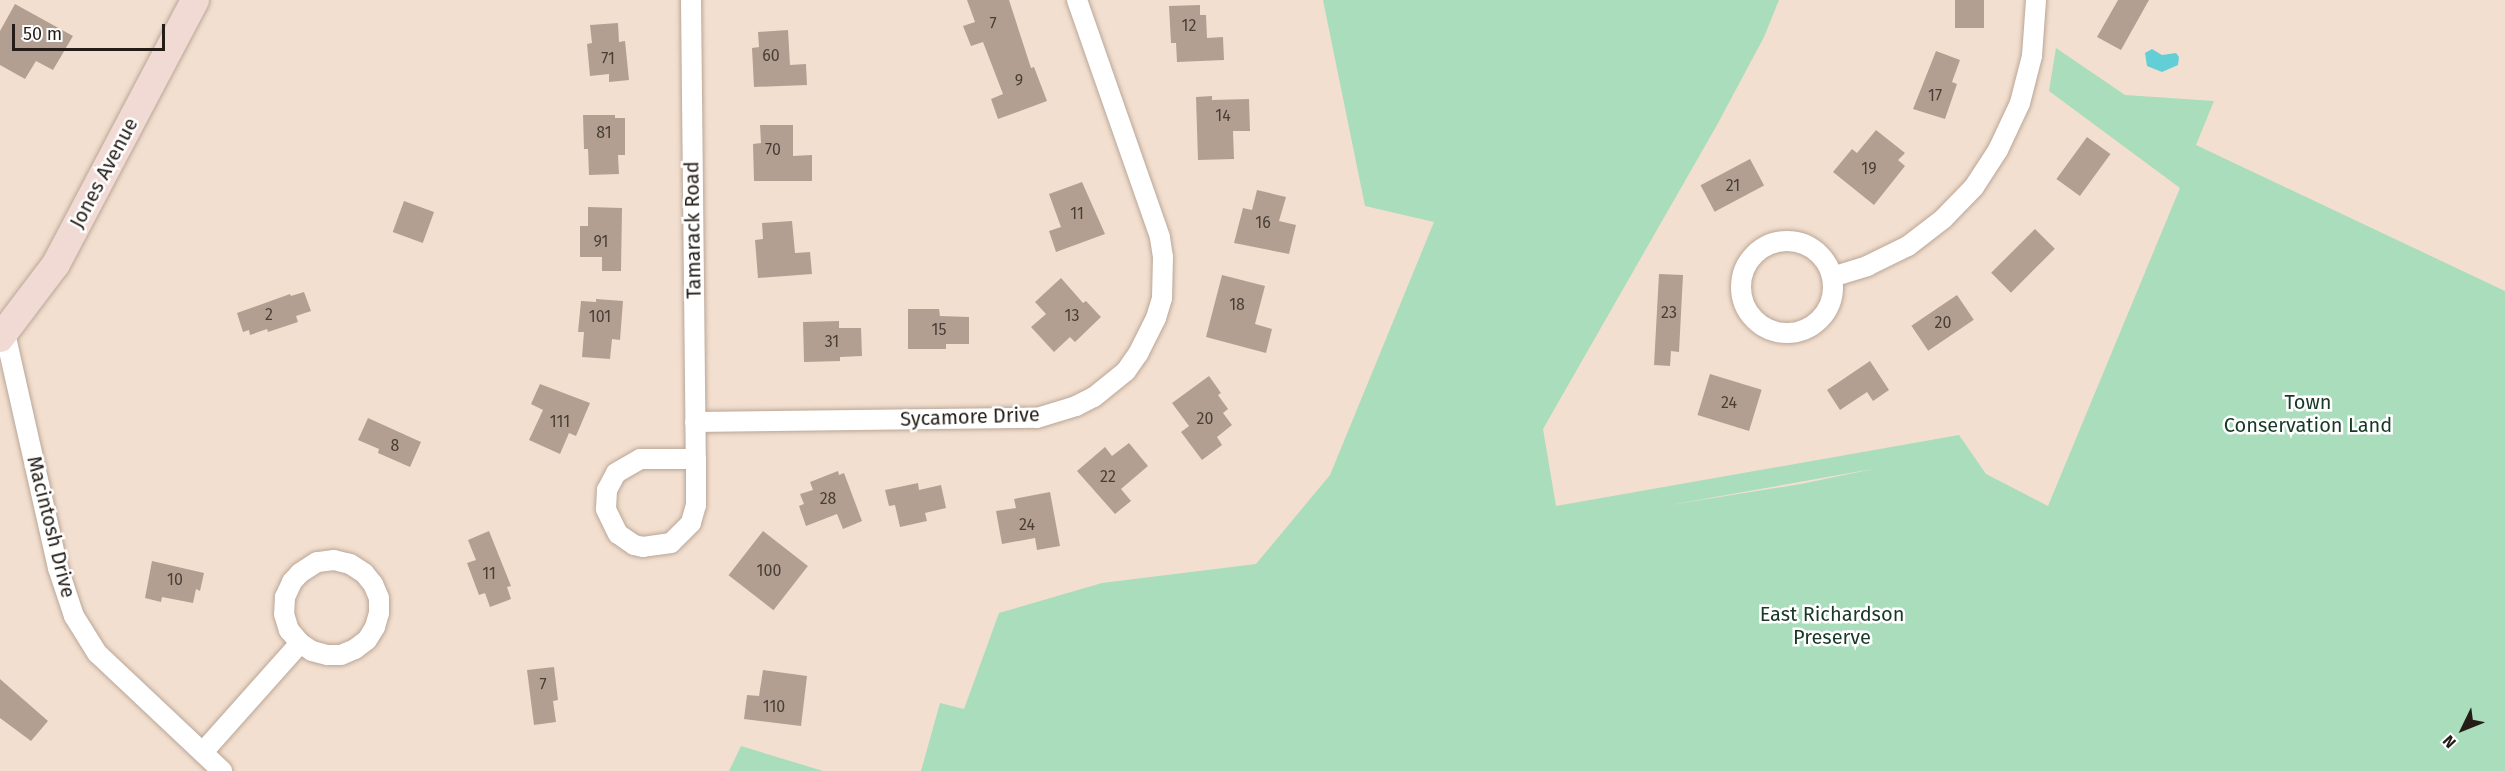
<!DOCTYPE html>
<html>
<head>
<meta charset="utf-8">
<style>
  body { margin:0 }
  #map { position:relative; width:2505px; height:771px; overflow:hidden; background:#f3dfcf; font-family:"Fira Sans",sans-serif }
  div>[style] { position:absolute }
  .green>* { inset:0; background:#a9ddbc }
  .water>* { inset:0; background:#61cfd5 }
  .building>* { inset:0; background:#b39f91; transform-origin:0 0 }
  .roads { filter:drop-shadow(0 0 2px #b9a697) drop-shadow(0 0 2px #b9a697) }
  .street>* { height:20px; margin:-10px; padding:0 10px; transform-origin:10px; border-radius:10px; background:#fff }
  .street>.ring { margin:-10px; padding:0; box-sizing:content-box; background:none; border:20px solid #fff; border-radius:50% }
  .secondary>* { height:28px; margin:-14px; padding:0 14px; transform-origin:14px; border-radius:14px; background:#f1d9d4 }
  span { translate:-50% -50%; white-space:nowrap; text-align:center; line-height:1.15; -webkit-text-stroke:5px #fff; paint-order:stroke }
  .number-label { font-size:16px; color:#483e36 }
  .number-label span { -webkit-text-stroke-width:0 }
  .street-label { font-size:20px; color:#241d17 }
  .park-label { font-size:20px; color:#173926 }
  .north { position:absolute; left:2433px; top:699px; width:60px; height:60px; -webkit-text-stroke:4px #fff; paint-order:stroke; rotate:227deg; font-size:16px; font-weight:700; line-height:24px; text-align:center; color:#241d17 }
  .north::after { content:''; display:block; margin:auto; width:21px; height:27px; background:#241d17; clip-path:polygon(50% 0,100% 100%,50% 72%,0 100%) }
  .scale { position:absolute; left:12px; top:24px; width:153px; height:27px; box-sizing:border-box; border:3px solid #241d17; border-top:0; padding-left:8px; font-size:18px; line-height:21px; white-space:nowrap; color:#241d17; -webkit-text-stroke:4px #fff; paint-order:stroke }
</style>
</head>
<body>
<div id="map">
  <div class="green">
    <i style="clip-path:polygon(evenodd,1323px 0,1779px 0,1764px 37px,1717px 125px,1543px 429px,1556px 506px,1959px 435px,1986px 474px,2048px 506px,2180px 188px,2049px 91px,2056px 48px,2125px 95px,2214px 101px,2196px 145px,2505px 291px,2505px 771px,921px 771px,940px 703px,964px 709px,999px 613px,1102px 583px,1256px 564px,1330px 475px,1434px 222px,1365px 206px,1323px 0,1878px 468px,1801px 484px,1664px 506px,1878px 468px)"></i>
    <i style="clip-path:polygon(741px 746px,823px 771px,729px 771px)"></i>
  </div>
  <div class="water">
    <i style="clip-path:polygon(2152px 49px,2162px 55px,2176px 53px,2179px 57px,2178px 65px,2162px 72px,2147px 66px,2145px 53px)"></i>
  </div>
  <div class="building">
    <i style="clip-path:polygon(967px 0,1009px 0,1031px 68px,1034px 67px,1047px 101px,998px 119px,991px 99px,1003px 94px,983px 42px,971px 46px,963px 26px,975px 22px)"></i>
    <i style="left:1955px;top:0;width:29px;height:28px"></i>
    <i style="clip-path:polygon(2118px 0,2149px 0,2121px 50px,2097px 37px)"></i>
    <i style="clip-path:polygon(15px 4px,73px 36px,53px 70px,36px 61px,25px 79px,0 65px,0 31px)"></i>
    <i style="clip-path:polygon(1200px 5px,1200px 15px,1206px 15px,1207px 38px,1223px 37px,1224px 60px,1177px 62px,1176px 43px,1171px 43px,1169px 6px)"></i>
    <i style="clip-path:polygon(618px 23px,619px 42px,625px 41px,629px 80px,609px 82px,609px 74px,590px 76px,587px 44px,592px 43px,590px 25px)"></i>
    <i style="clip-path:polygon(788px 30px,790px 65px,806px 64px,807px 85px,754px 87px,752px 48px,759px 47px,758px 32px)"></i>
    <i style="clip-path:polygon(1936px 51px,1960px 60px,1952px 82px,1957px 84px,1945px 119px,1913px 109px)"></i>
    <i style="clip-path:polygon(1212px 96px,1212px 100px,1249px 99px,1250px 131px,1233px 131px,1234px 159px,1198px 160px,1196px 97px)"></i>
    <i style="clip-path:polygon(583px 115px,615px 115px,615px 118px,625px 118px,625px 155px,618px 155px,619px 174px,589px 175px,588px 149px,584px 149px)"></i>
    <i style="clip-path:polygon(760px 125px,793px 125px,793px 156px,812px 155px,812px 181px,754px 181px,753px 144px,761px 143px)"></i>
    <i style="clip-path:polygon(1876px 130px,1905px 153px,1898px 160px,1905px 166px,1874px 205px,1833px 172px,1852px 149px,1857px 153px)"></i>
    <i style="left:2087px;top:137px;width:29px;height:52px;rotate:36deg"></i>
    <i style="left:1750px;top:159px;width:30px;height:56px;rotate:62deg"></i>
    <i style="clip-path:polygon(1082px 182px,1105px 234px,1056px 252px,1049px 231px,1061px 227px,1049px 194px)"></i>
    <i style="clip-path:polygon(1257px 190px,1286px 197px,1279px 221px,1296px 225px,1289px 254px,1234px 243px,1243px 208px,1252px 210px)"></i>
    <i style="left:404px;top:201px;width:32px;height:33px;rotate:20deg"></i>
    <i style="clip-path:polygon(588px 207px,622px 208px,621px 271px,602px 271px,602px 257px,580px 257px,580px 226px,588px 226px)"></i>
    <i style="clip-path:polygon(792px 221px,795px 253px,810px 252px,812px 274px,758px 278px,755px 240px,763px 239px,762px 223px)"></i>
    <i style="left:2035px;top:229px;width:28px;height:62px;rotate:45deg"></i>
    <i style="clip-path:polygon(1659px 274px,1683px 275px,1679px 352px,1671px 351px,1670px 366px,1654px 365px)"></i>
    <i style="clip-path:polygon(1222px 275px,1265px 286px,1255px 324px,1272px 329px,1266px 353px,1206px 337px)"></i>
    <i style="clip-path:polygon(1061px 278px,1083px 303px,1086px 301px,1101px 317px,1075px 342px,1070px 337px,1054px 352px,1031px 327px,1046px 314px,1035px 302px)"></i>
    <i style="clip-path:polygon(304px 292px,311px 311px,296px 316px,298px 322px,268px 332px,267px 329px,250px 335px,249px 330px,243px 332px,237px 313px,290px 294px,291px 296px)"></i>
    <i style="left:1957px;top:295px;width:30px;height:55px;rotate:56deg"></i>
    <i style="clip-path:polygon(596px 299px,623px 301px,620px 340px,612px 339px,610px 359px,582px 357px,584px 332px,578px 332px,581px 301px,596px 302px)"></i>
    <i style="clip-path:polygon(908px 309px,939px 309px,940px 316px,969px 317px,969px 344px,946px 344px,946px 349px,908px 349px)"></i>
    <i style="clip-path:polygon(839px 321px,839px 328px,861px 328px,862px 356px,840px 357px,840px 361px,804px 362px,803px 322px)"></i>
    <i style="clip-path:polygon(1870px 361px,1889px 390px,1873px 401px,1867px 392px,1840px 410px,1827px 390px)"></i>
    <i style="left:1710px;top:374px;width:54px;height:43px;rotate:17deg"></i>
    <i style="clip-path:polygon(1209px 376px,1221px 393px,1218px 395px,1228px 409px,1223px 413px,1232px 425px,1217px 437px,1222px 445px,1202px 460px,1181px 432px,1189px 426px,1172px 403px)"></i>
    <i style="clip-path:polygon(540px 384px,590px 403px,576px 436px,569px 433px,560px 454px,529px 440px,543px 410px,531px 404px)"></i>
    <i style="clip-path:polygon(368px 418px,421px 442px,410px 467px,378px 453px,379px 449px,358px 440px)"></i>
    <i style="clip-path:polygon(1129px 443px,1148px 466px,1121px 489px,1131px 501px,1115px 514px,1077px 471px,1105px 447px,1112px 456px)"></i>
    <i style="clip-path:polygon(838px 471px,839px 475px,844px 473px,862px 521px,843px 529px,837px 514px,806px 526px,799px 506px,804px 504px,800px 494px,813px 490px,810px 482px)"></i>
    <i style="clip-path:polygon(918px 483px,919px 490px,941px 485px,946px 508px,925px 513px,927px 521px,900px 527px,895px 505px,889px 506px,885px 490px)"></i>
    <i style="clip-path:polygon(1050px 492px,1060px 546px,1037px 550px,1035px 538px,1002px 544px,996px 511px,1016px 508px,1014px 499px)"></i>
    <i style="clip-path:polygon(489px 531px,511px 586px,507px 587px,511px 599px,490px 607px,485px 593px,479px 595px,467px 563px,476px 560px,468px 540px)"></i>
    <i style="left:763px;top:531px;width:57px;height:56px;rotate:38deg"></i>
    <i style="clip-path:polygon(152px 561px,204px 573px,200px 591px,196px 589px,193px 603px,162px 597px,161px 602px,145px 598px)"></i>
    <i style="clip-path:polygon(554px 667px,558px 700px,553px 701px,556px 722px,534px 725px,527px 670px)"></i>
    <i style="clip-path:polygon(763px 670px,807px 676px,801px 726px,744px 719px,747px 695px,759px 696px)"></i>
    <i style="clip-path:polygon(0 679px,48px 721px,31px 741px,0 718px)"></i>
  </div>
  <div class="roads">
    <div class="street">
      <i style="left:691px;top:0;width:459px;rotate:89.4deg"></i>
      <i style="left:696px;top:459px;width:46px;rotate:90deg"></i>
      <i style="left:696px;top:505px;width:19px;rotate:106deg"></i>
      <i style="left:691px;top:523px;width:28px;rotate:135deg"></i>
      <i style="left:671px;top:543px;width:28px;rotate:172deg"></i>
      <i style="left:643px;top:547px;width:9px;rotate:-167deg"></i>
      <i style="left:634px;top:545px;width:19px;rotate:-145deg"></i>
      <i style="left:618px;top:534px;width:28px;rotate:-116deg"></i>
      <i style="left:606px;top:509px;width:19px;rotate:-87deg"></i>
      <i style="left:607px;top:490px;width:19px;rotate:-62deg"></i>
      <i style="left:616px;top:473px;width:28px;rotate:-30deg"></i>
      <i style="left:640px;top:459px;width:56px"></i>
      <i class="ring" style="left:1741px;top:241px;width:72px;height:72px"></i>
      <i style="left:1832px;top:277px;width:37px;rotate:-17deg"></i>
      <i style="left:1867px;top:266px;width:46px;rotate:-26deg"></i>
      <i style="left:1908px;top:246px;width:44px;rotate:-37.6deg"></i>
      <i style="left:1943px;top:219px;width:45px;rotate:-45.9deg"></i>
      <i style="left:1974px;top:187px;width:44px;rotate:-57deg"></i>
      <i style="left:1998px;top:150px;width:52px;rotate:-64.9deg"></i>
      <i style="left:2020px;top:103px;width:49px;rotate:-75.7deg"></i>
      <i style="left:2032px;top:56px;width:56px;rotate:-85.9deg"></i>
      <i style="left:5px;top:333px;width:241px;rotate:77.3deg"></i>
      <i style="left:58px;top:568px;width:51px;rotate:71.6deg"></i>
      <i style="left:74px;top:616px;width:44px;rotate:58.1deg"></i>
      <i style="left:97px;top:653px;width:172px;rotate:43.3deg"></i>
      <i style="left:695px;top:422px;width:342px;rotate:-0.7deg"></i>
      <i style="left:1037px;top:418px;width:41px;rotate:-17.1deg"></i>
      <i style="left:1076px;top:406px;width:20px;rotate:-27deg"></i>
      <i style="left:1094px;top:397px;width:41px;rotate:-39.1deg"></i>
      <i style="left:1126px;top:371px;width:21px;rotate:-55deg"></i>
      <i style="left:1138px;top:354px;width:40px;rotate:-63.4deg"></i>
      <i style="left:1156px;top:318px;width:21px;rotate:-73deg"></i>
      <i style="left:1162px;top:298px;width:41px;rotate:-88.6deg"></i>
      <i style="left:1163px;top:257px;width:20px;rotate:-99deg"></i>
      <i style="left:1160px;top:237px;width:251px;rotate:-109.3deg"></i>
      <i style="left:203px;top:752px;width:146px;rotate:-48.3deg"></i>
      <i style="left:300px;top:643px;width:14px;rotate:34deg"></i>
      <i style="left:312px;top:651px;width:16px;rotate:15deg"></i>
      <i style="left:327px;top:655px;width:14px"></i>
      <i style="left:341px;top:655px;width:15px;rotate:-23deg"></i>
      <i style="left:355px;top:649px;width:15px;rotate:-37deg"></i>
      <i style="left:367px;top:640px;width:15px;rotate:-58deg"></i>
      <i style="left:375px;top:627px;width:15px;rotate:-74deg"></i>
      <i style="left:379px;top:613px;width:15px;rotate:-90deg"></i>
      <i style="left:379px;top:598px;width:15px;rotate:-113deg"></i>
      <i style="left:373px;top:584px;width:14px;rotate:-129deg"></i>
      <i style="left:364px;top:573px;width:17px;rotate:-147deg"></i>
      <i style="left:350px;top:564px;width:16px;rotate:-166deg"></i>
      <i style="left:334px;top:560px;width:17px;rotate:173deg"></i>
      <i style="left:317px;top:562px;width:20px;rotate:147deg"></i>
      <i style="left:300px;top:573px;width:12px;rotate:132deg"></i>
      <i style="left:292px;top:582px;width:17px;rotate:115deg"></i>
      <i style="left:285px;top:597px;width:17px;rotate:93deg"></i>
      <i style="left:284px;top:614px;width:17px;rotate:73deg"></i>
      <i style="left:289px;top:630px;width:17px;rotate:50deg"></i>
    </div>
    <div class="secondary">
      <i style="left:0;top:338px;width:93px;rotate:-52.9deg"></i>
      <i style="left:56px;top:264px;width:298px;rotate:-62.2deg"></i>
    </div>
  </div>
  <div class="number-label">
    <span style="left:993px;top:24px">7</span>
    <span style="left:1189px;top:26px">12</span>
    <span style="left:771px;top:56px">60</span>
    <span style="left:608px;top:59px">71</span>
    <span style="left:1019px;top:81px">9</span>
    <span style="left:1935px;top:96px">17</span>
    <span style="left:1223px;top:116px">14</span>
    <span style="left:604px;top:133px">81</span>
    <span style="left:773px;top:150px">70</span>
    <span style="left:1869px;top:169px">19</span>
    <span style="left:1733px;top:186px">21</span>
    <span style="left:1077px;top:214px">11</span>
    <span style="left:1263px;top:223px">16</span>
    <span style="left:601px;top:242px">91</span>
    <span style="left:1237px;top:305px">18</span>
    <span style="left:1669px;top:313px">23</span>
    <span style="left:269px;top:315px">2</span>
    <span style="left:1072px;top:316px">13</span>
    <span style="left:600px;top:317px">101</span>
    <span style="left:1943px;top:323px">20</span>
    <span style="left:939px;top:330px">15</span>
    <span style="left:832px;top:342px">31</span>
    <span style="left:1729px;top:403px">24</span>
    <span style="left:1205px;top:419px">20</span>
    <span style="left:560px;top:422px">111</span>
    <span style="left:395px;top:446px">8</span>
    <span style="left:1108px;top:477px">22</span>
    <span style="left:828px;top:499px">28</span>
    <span style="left:1027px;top:525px">24</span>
    <span style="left:769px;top:571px">100</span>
    <span style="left:489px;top:574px">11</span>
    <span style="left:175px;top:580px">10</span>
    <span style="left:543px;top:685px">7</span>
    <span style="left:774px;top:707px">110</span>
  </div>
  <div class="street-label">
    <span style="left:104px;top:173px;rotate:-62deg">Jones Avenue</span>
    <span style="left:693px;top:230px;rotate:-91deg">Tamarack Road</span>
    <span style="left:970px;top:417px;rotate:-2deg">Sycamore Drive</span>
    <span style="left:51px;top:527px;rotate:76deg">Macintosh Drive</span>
  </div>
  <div class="park-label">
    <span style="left:2308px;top:414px">Town<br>Conservation Land</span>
    <span style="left:1832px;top:626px">East Richardson<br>Preserve</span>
  </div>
  <div class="north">N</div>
  <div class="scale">50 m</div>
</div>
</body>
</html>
